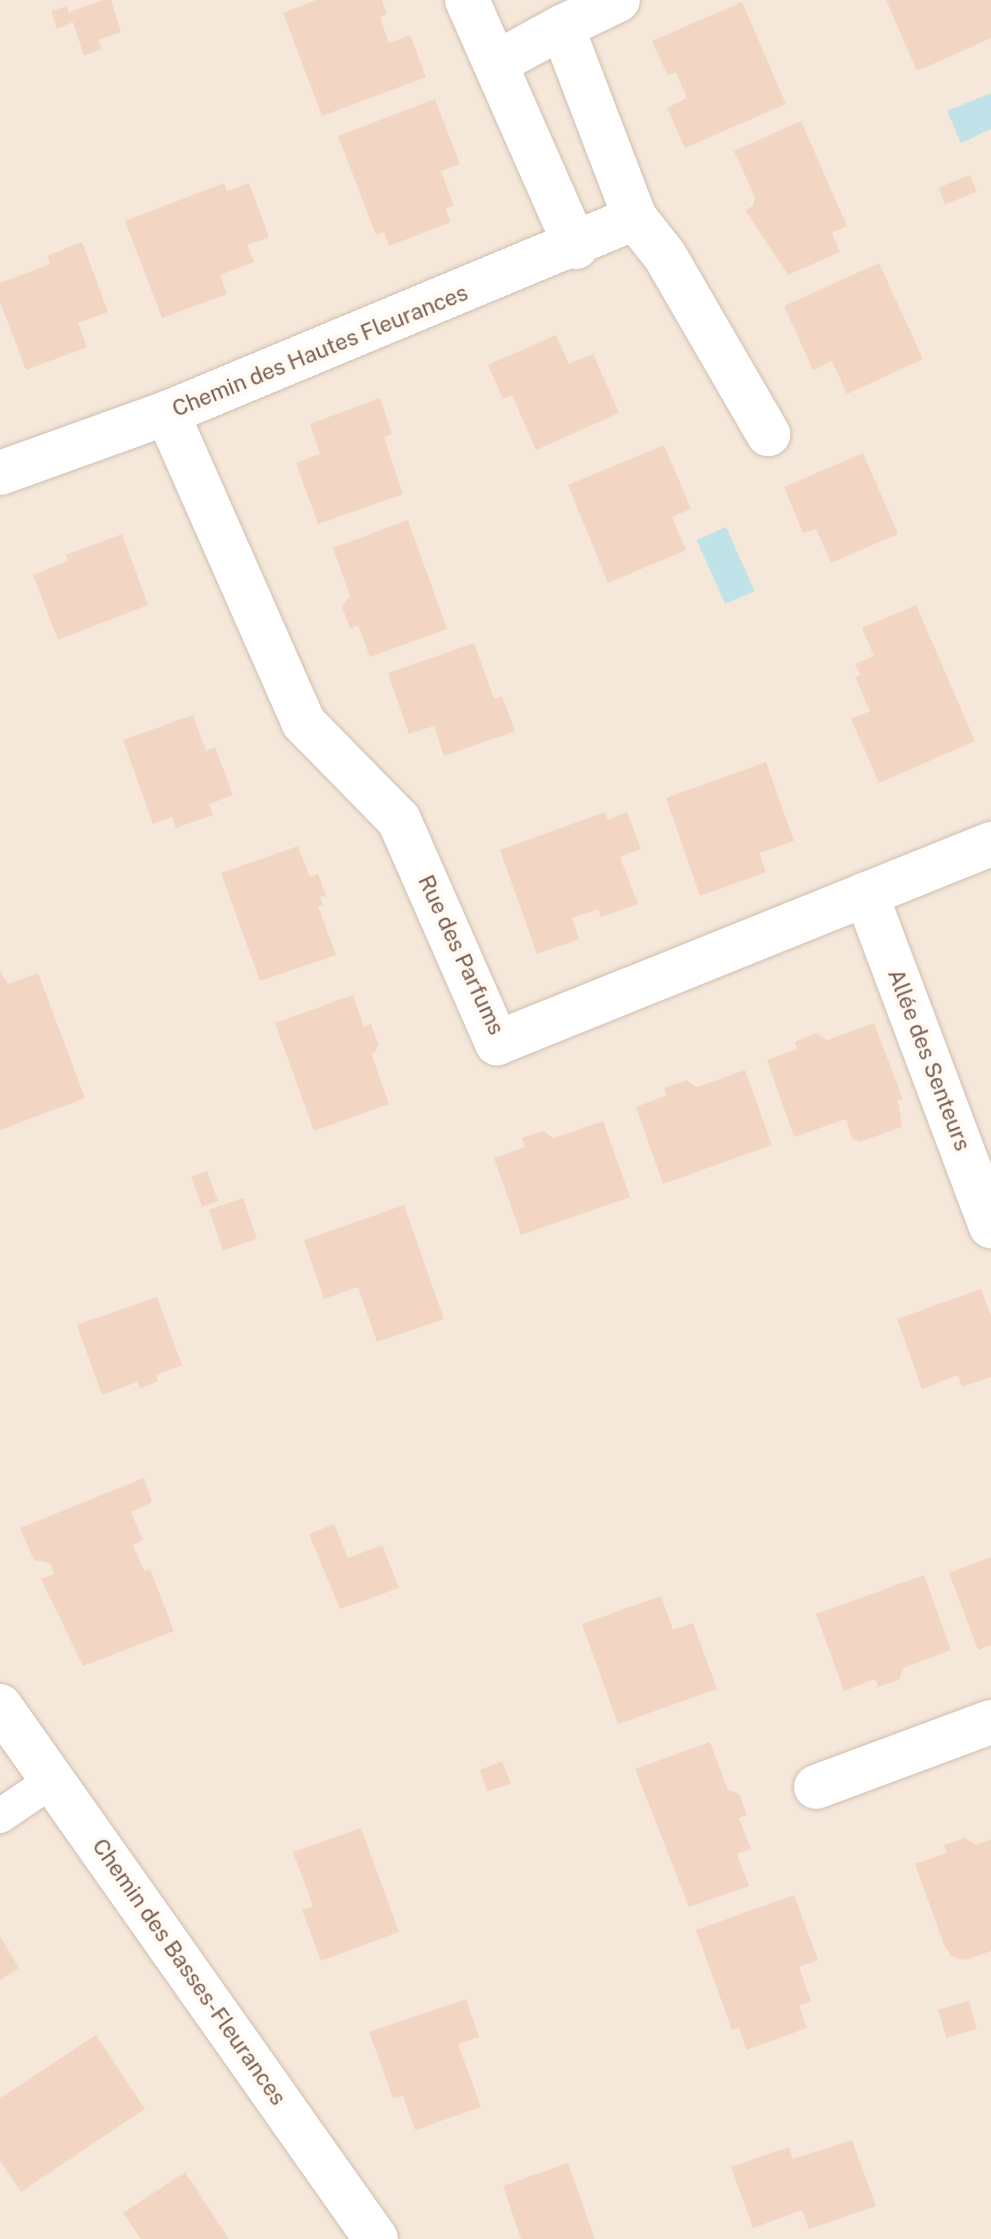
<!DOCTYPE html>
<html>
<head>
<meta charset="utf-8">
<style>
  body { margin:0 }
  #map { position:relative; width:991px; height:2239px; overflow:hidden; background:#fdf6ec; font-family:"Public Sans",sans-serif }
  div>[style] { position:absolute }
  .residential>* { inset:0; background:#f5e8da; transform-origin:0 0 }
  .water>* { inset:0; background:#bfe3e8; transform-origin:0 0 }
  .building>* { inset:0; background:#f3d5c3; transform-origin:0 0 }
  .roads { filter:drop-shadow(0 0 2px #d1beb0) drop-shadow(0 0 2px #d1beb0) }
  .lane>* { height:34px; margin:-17px; padding:0 17px; transform-origin:17px; border-radius:17px; background:#fff }
  .street>* { height:44px; margin:-22px; padding:0 22px; transform-origin:22px; border-radius:22px; background:#fff }
  span { translate:-50% -50%; white-space:nowrap; text-align:center; line-height:1.15; -webkit-text-stroke:8px #fffaf3; paint-order:stroke }
  .street-label { font-size:22px; color:#7a5c4d }
</style>
</head>
<body>
<div id="map">
  <div class="residential">
    <i style="left:0;top:0;width:991px;height:2239px"></i>
  </div>
  <div class="water">
    <i style="clip-path:polygon(991px 93px,991px 129px,961px 143px,947px 111px)"></i>
    <i style="left:726px;top:527px;width:70px;height:32px;rotate:66deg"></i>
  </div>
  <div class="building">
    <i style="clip-path:polygon(103px 0,111px 0,121px 32px,98px 40px,102px 49px,84px 56px,73px 22px,57px 29px,51px 11px,67px 6px,69px 12px)"></i>
    <i style="clip-path:polygon(316px 0,382px 0,387px 14px,380px 17px,389px 43px,410px 35px,426px 77px,322px 116px,283px 13px)"></i>
    <i style="clip-path:polygon(886px 0,991px 0,991px 38px,917px 71px)"></i>
    <i style="clip-path:polygon(742px 2px,786px 104px,685px 148px,667px 108px,687px 98px,676px 72px,668px 76px,652px 41px)"></i>
    <i style="clip-path:polygon(435px 99px,460px 164px,441px 171px,454px 206px,445px 208px,451px 222px,389px 246px,384px 232px,376px 235px,338px 136px)"></i>
    <i style="clip-path:polygon(801px 121px,847px 226px,832px 233px,840px 252px,788px 275px,745px 210px,753px 206px,755px 197px,734px 151px)"></i>
    <i style="left:970px;top:175px;width:18px;height:34px;rotate:68deg"></i>
    <i style="clip-path:polygon(224px 183px,227px 191px,249px 183px,269px 237px,247px 245px,254px 262px,220px 275px,227px 294px,162px 318px,125px 221px)"></i>
    <i style="clip-path:polygon(82px 242px,108px 312px,78px 323px,87px 347px,26px 370px,0 302px,0 283px,50px 264px,47px 256px)"></i>
    <i style="clip-path:polygon(879px 263px,923px 359px,847px 394px,832px 361px,813px 370px,784px 306px)"></i>
    <i style="clip-path:polygon(556px 335px,569px 364px,593px 354px,619px 413px,536px 450px,512px 395px,503px 399px,488px 365px)"></i>
    <i style="clip-path:polygon(380px 398px,392px 434px,384px 437px,403px 494px,318px 524px,296px 463px,320px 454px,310px 424px)"></i>
    <i style="clip-path:polygon(664px 445px,691px 509px,672px 517px,686px 550px,608px 583px,568px 485px)"></i>
    <i style="clip-path:polygon(863px 453px,898px 534px,831px 563px,816px 529px,803px 533px,784px 487px)"></i>
    <i style="clip-path:polygon(408px 520px,447px 629px,370px 657px,358px 625px,350px 628px,342px 607px,350px 596px,333px 548px)"></i>
    <i style="clip-path:polygon(122px 534px,148px 605px,58px 640px,33px 575px,68px 561px,66px 555px)"></i>
    <i style="clip-path:polygon(916px 605px,975px 741px,879px 783px,851px 719px,870px 711px,855px 677px,860px 675px,855px 664px,874px 656px,862px 628px)"></i>
    <i style="clip-path:polygon(474px 643px,494px 699px,502px 696px,515px 731px,444px 756px,434px 726px,409px 734px,388px 673px)"></i>
    <i style="clip-path:polygon(193px 715px,206px 751px,215px 747px,233px 795px,209px 804px,213px 815px,176px 828px,172px 817px,153px 824px,123px 740px)"></i>
    <i style="clip-path:polygon(766px 762px,794px 841px,759px 853px,766px 872px,700px 896px,666px 798px)"></i>
    <i style="clip-path:polygon(605px 812px,608px 820px,627px 812px,641px 849px,620px 857px,638px 904px,601px 917px,598px 909px,572px 918px,579px 939px,537px 954px,500px 850px)"></i>
    <i style="clip-path:polygon(298px 846px,310px 877px,318px 874px,326px 896px,320px 897px,323px 905px,318px 906px,336px 955px,260px 981px,221px 873px)"></i>
    <i style="clip-path:polygon(0 971px,8px 984px,38px 973px,85px 1098px,0 1130px)"></i>
    <i style="clip-path:polygon(353px 995px,364px 1027px,371px 1024px,379px 1045px,372px 1056px,389px 1104px,314px 1131px,275px 1023px)"></i>
    <i style="clip-path:polygon(874px 1023px,903px 1099px,898px 1100px,902px 1127px,859px 1142px,852px 1139px,846px 1119px,794px 1137px,767px 1060px,797px 1049px,795px 1042px,816px 1033px,827px 1040px)"></i>
    <i style="clip-path:polygon(745px 1070px,772px 1145px,663px 1184px,636px 1107px,667px 1095px,664px 1088px,686px 1080px,697px 1087px)"></i>
    <i style="clip-path:polygon(603px 1121px,630px 1197px,521px 1235px,494px 1158px,525px 1147px,522px 1138px,543px 1131px,554px 1138px)"></i>
    <i style="left:207px;top:1171px;width:32px;height:17px;rotate:70deg"></i>
    <i style="left:243px;top:1198px;width:43px;height:36px;rotate:71deg"></i>
    <i style="clip-path:polygon(404px 1205px,444px 1319px,377px 1342px,358px 1287px,324px 1299px,304px 1240px)"></i>
    <i style="clip-path:polygon(981px 1289px,991px 1316px,991px 1377px,962px 1387px,958px 1375px,922px 1389px,897px 1319px)"></i>
    <i style="clip-path:polygon(157px 1297px,182px 1365px,156px 1375px,158px 1381px,140px 1389px,137px 1382px,102px 1395px,77px 1325px)"></i>
    <i style="clip-path:polygon(144px 1478px,152px 1502px,131px 1512px,143px 1540px,133px 1545px,144px 1571px,150px 1569px,174px 1631px,83px 1666px,41px 1579px,54px 1574px,50px 1563px,34px 1560px,20px 1528px)"></i>
    <i style="clip-path:polygon(334px 1524px,348px 1558px,382px 1545px,399px 1588px,340px 1609px,309px 1534px)"></i>
    <i style="clip-path:polygon(991px 1557px,991px 1645px,978px 1650px,949px 1573px)"></i>
    <i style="clip-path:polygon(924px 1575px,951px 1650px,903px 1668px,899px 1680px,878px 1687px,875px 1679px,844px 1691px,816px 1614px)"></i>
    <i style="clip-path:polygon(661px 1596px,673px 1630px,693px 1623px,717px 1689px,618px 1724px,582px 1624px)"></i>
    <i style="clip-path:polygon(710px 1742px,728px 1790px,739px 1794px,747px 1815px,739px 1818px,751px 1849px,737px 1854px,749px 1886px,689px 1907px,635px 1769px)"></i>
    <i style="clip-path:polygon(502px 1761px,511px 1784px,487px 1791px,480px 1770px)"></i>
    <i style="clip-path:polygon(361px 1828px,399px 1932px,321px 1961px,302px 1910px,313px 1906px,293px 1852px)"></i>
    <i style="clip-path:polygon(965px 1838px,976px 1845px,991px 1839px,991px 1951px,965px 1960px,951px 1956px,943px 1942px,915px 1864px,947px 1853px,944px 1845px)"></i>
    <i style="clip-path:polygon(794px 1895px,818px 1960px,799px 1967px,811px 2001px,799px 2006px,807px 2028px,746px 2050px,739px 2027px,732px 2030px,696px 1930px)"></i>
    <i style="clip-path:polygon(0 1936px,19px 1968px,0 1980px)"></i>
    <i style="clip-path:polygon(466px 1999px,479px 2037px,458px 2044px,481px 2107px,415px 2130px,403px 2096px,393px 2098px,369px 2032px)"></i>
    <i style="left:969px;top:2001px;width:29px;height:32px;rotate:74deg"></i>
    <i style="clip-path:polygon(96px 2035px,145px 2109px,21px 2192px,0 2161px,0 2098px)"></i>
    <i style="clip-path:polygon(852px 2140px,876px 2206px,809px 2229px,802px 2210px,753px 2228px,731px 2167px,789px 2147px,793px 2159px)"></i>
    <i style="clip-path:polygon(568px 2163px,595px 2239px,521px 2239px,503px 2186px)"></i>
    <i style="clip-path:polygon(185px 2172px,229px 2239px,141px 2239px,123px 2213px)"></i>
  </div>
  <div class="roads">
    <div class="lane">
      <i style="left:0;top:1816px;width:64px;rotate:-34.2deg"></i>
    </div>
    <div class="street">
      <i style="left:467px;top:0;width:270px;rotate:66.2deg"></i>
      <i style="left:496px;top:63px;width:75px;rotate:-28.6deg"></i>
      <i style="left:635px;top:218px;width:48px;rotate:51.7deg"></i>
      <i style="left:665px;top:256px;width:206px;rotate:59.9deg"></i>
      <i style="left:167px;top:413px;width:338px;rotate:66.2deg"></i>
      <i style="left:303px;top:722px;width:137px;rotate:45.6deg"></i>
      <i style="left:399px;top:820px;width:244px;rotate:66.3deg"></i>
      <i style="left:497px;top:1043px;width:533px;rotate:-21.94deg"></i>
      <i style="left:0;top:473px;width:177px;rotate:-19.8deg"></i>
      <i style="left:167px;top:413px;width:507px;rotate:-22.62deg"></i>
      <i style="left:635px;top:218px;width:204px;rotate:-110.9deg"></i>
      <i style="left:562px;top:27px;width:62px;rotate:-25.7deg"></i>
      <i style="left:866px;top:894px;width:355px;rotate:69.4deg"></i>
      <i style="left:0;top:1706px;width:652px;rotate:54.8deg"></i>
      <i style="left:816px;top:1787px;width:187px;rotate:-20.4deg"></i>
    </div>
  </div>
  <div class="street-label">
    <span style="left:320px;top:351px;rotate:-22deg">Chemin des Hautes Fleurances</span>
    <span style="left:461px;top:955px;rotate:65deg">Rue des Parfums</span>
    <span style="left:929px;top:1060px;rotate:69deg">Allée des Senteurs</span>
    <span style="left:189px;top:1972px;rotate:55deg">Chemin des Basses-Fleurances</span>
  </div>
</div>
</body>
</html>
